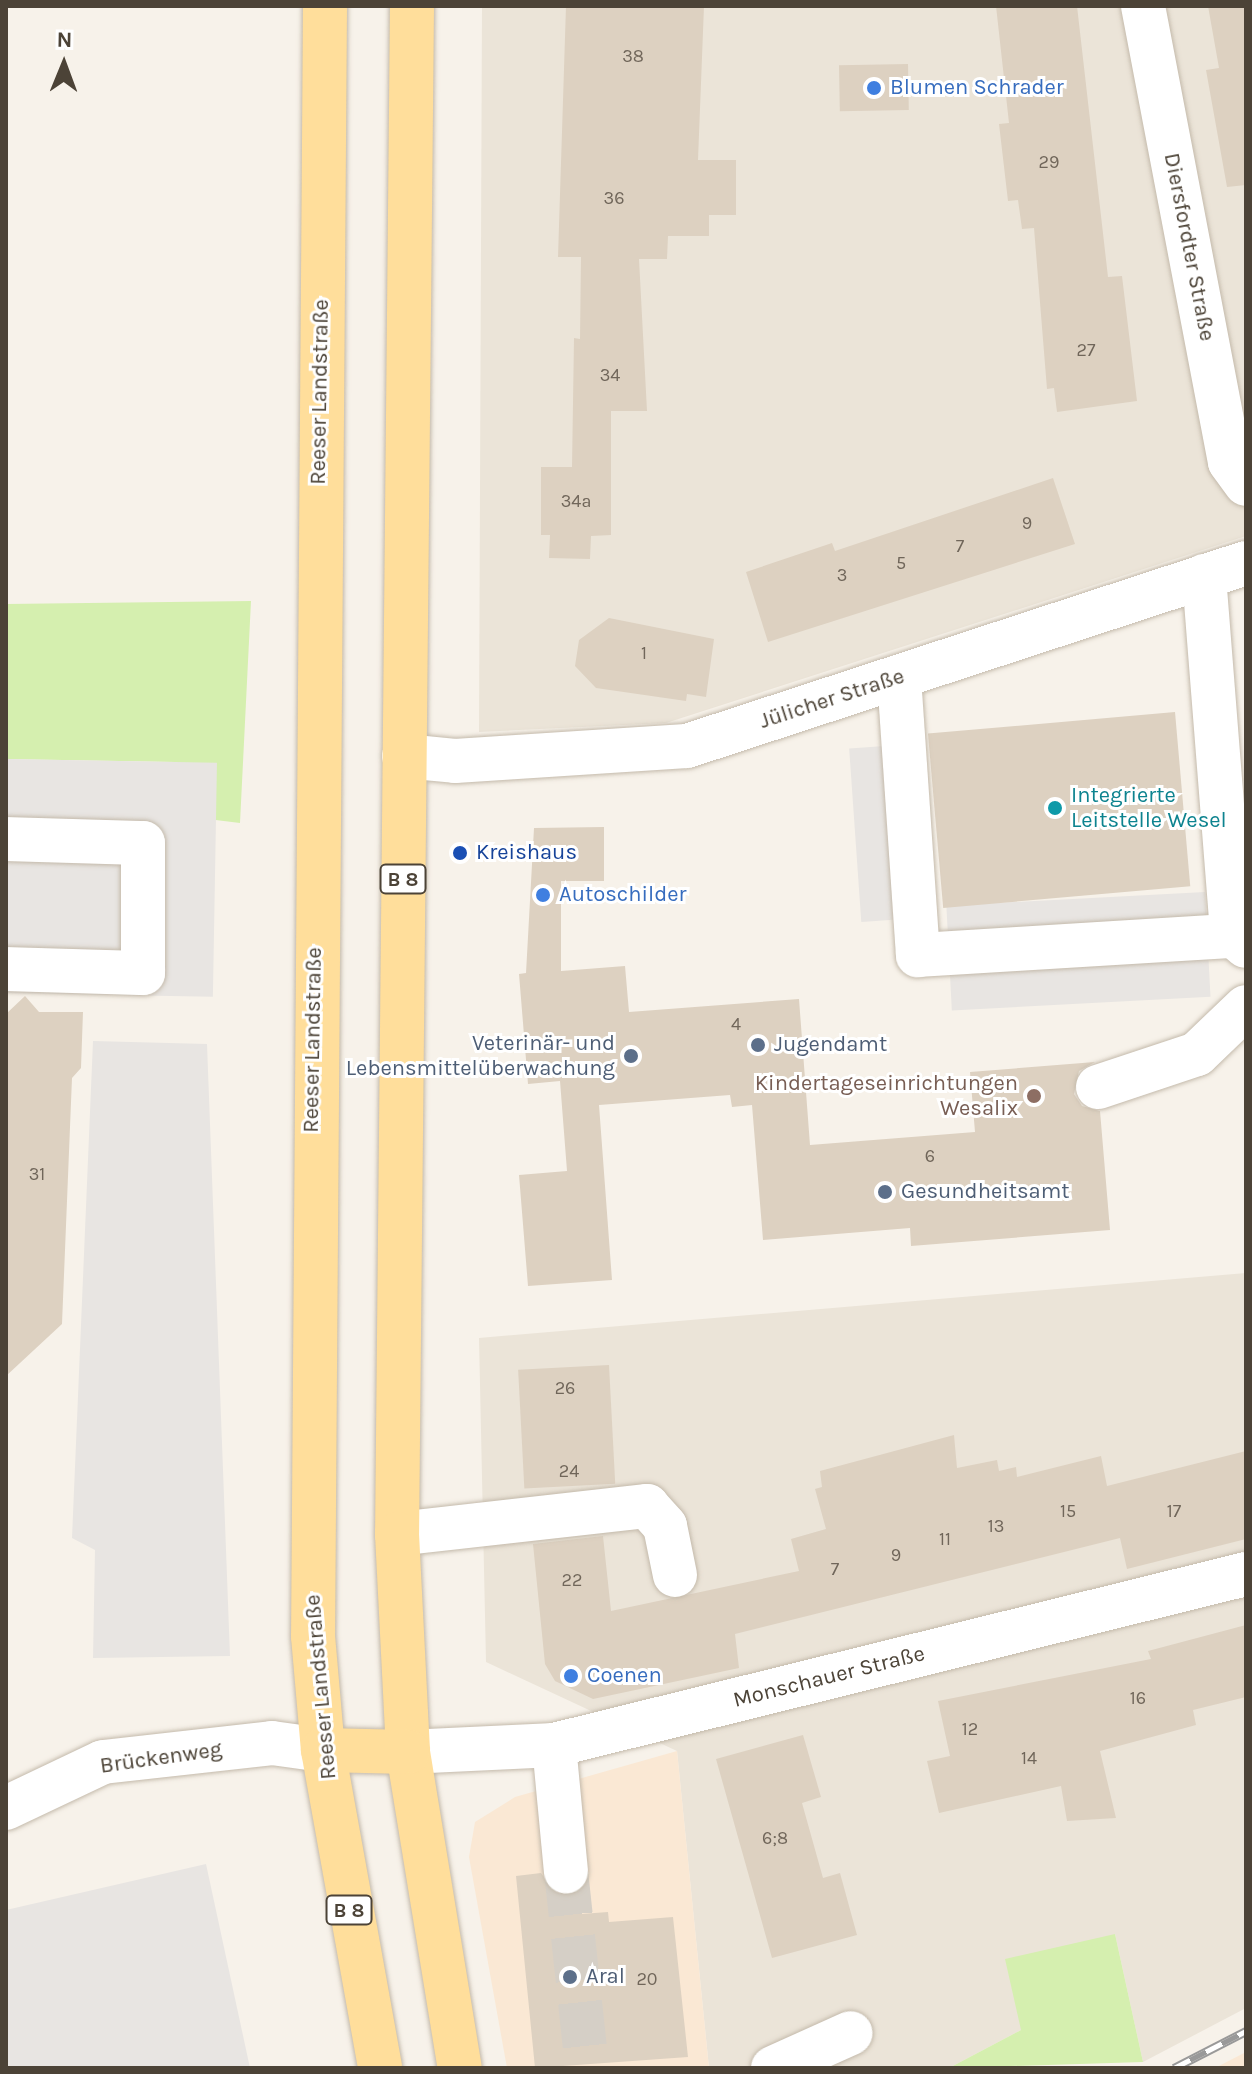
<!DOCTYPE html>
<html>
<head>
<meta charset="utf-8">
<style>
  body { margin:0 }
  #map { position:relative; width:1252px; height:2074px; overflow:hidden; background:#f7f2ea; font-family:Karla,sans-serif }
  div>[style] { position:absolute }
  .residential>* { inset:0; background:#ebe4d8 }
  .commercial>* { inset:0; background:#fae8d4 }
  .green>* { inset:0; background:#d5efaf }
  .parking>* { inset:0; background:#e8e5e2; transform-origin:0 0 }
  .building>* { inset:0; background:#ddd1c1; transform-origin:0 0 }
  .minor-tunnel>* { height:44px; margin-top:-22px; transform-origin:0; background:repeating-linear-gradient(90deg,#d5cfc6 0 44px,transparent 0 66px) }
  .roads { filter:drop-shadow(0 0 2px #c4baab) drop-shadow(0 0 2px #c4baab) }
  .minor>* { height:44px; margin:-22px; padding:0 22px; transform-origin:22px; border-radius:22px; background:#fff }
  .major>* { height:44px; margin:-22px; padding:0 22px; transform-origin:22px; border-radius:22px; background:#ffde9b }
  .rail>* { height:9px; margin-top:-4.5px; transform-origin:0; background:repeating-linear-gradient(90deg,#fff 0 18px,#999 0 36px); box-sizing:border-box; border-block:2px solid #999 }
  .dots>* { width:22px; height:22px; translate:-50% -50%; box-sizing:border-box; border:4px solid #fff; border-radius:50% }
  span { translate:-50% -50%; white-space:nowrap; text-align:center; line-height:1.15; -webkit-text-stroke:6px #fff; paint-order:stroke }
  .number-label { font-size:18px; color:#70665a }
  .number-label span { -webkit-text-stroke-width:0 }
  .shield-label span { padding:2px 6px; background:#fff; border:2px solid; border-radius:6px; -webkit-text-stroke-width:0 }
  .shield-label { font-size:20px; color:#4c4337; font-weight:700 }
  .shop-label { font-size:22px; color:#366cbe }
  .left { translate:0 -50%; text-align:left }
  .street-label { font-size:22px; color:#4c4337 }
  .culture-label { font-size:22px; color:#0d838f }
  .transit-label { font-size:22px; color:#164399 }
  .service-label { font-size:22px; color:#4e5e75 }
  .right { translate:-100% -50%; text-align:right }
  .education-label { font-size:22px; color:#785e54 }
  .frame { position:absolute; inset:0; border:8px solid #4c4337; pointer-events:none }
  .north { position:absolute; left:24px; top:24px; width:80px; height:80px; -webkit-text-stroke:6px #fff; paint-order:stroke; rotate:1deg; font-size:22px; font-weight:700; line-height:32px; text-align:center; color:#4c4337 }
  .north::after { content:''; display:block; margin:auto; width:28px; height:36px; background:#4c4337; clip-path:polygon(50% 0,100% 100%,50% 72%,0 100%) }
</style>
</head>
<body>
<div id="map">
  <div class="residential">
    <i style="clip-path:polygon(482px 6px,1246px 6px,1246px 536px,666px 723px,479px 732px)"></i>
    <i style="clip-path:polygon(1246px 1273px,1246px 2008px,1143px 2062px,1115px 1934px,1021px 2030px,949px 2068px,709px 2068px,677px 1751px,486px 1662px,479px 1338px)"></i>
  </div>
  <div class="commercial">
    <i style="clip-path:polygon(677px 1751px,709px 2068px,507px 2068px,469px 1857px,475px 1822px,515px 1797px)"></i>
    <i style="clip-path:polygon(1246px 2052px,1246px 2068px,1215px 2068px)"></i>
  </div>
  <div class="green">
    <i style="clip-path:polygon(251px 601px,240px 823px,175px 815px,176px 762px,6px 759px,6px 604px)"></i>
    <i style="clip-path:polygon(1115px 1934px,1143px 2062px,949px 2068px,1021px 2030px,1005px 1959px)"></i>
  </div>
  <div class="parking">
    <i style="left:913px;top:744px;width:174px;height:64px;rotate:86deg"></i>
    <i style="left:6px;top:759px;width:211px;height:234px;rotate:1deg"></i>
    <i style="left:1205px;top:892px;width:105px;height:259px;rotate:87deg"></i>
    <i style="clip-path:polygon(93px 1041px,207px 1044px,230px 1656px,93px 1658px,95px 1550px,72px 1538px)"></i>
    <i style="clip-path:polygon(206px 1864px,250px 2068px,6px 2068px,6px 1910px)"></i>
  </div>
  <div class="building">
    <i style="clip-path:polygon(566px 6px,704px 6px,698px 160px,736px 160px,736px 215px,709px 215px,709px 236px,668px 236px,667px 259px,639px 259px,647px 411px,611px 411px,611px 535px,591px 536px,590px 559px,549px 558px,550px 535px,541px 535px,541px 467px,572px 467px,574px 338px,580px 339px,581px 257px,558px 257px)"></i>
    <i style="clip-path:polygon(996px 6px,1077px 6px,1108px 277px,1122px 276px,1137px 401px,1057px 412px,1054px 388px,1047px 389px,1034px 228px,1022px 229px,1018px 200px,1008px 201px,999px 124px,1009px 123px)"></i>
    <i style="clip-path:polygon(1208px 6px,1246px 6px,1246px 185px,1227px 187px,1206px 70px,1219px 68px)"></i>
    <i style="left:908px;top:64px;width:46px;height:69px;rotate:89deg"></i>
    <i style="clip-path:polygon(1053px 478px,1075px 544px,768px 642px,746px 572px,832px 543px,835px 551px)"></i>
    <i style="clip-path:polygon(609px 618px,714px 639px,706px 697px,687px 694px,686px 701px,596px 688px,575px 666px,579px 640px)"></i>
    <i style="left:1175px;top:712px;width:175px;height:248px;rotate:85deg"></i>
    <i style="clip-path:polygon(604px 827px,604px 881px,561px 881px,561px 971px,625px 966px,629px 1012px,799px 999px,810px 1145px,975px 1132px,970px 1072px,1095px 1062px,1079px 1071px,1074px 1094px,1082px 1106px,1100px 1111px,1110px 1230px,911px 1246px,910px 1228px,763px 1240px,752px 1105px,732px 1107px,730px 1095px,599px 1105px,612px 1280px,528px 1286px,519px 1175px,567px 1171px,560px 1081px,528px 1084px,519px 974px,526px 973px,534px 828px)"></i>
    <i style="clip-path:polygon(25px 996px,39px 1012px,83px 1012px,81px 1068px,72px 1078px,62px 1324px,6px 1376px,6px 1014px)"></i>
    <i style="left:609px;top:1365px;width:119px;height:91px;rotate:87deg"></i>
    <i style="clip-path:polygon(954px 1435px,957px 1468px,997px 1460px,999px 1471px,1016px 1467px,1017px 1477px,1101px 1456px,1107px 1486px,1246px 1451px,1246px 1539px,1127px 1569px,1120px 1538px,735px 1634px,739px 1668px,593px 1699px,555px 1681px,545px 1664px,533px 1544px,603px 1536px,611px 1611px,799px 1571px,791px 1539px,826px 1529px,815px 1489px,822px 1487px,820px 1471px)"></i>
    <i style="clip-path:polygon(1246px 1625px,1246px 1697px,1193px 1710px,1196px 1725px,1100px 1751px,1116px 1818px,1067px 1821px,1061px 1786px,939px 1813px,927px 1761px,950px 1756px,938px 1701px,1151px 1659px,1148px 1651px)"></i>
    <i style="clip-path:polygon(803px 1735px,821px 1797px,802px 1803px,823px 1878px,840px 1873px,857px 1935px,772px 1958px,716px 1759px)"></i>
    <i style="clip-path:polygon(541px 1873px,555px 1893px,578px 1892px,581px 1914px,608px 1912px,609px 1922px,673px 1917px,688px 2057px,535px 2068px,516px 1876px)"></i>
  </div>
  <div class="minor-tunnel">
    <i style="left:566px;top:1871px;width:198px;rotate:83.9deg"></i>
  </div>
  <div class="roads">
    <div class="minor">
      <i style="left:1143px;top:6px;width:464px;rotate:79.2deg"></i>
      <i style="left:1230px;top:462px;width:27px;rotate:54deg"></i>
      <i style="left:1204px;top:576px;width:359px;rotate:85.5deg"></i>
      <i style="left:1232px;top:934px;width:18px;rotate:41deg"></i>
      <i style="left:899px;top:677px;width:279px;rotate:86.1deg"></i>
      <i style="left:918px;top:955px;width:329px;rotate:-3.5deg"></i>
      <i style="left:404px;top:756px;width:51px;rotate:5.6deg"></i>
      <i style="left:455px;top:761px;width:232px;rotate:-3.7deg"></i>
      <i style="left:687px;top:746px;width:588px;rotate:-18.13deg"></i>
      <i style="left:6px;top:839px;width:137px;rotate:1.7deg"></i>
      <i style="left:143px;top:843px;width:130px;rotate:90deg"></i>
      <i style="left:143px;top:973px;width:137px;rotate:-178.3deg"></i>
      <i style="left:1098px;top:1087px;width:104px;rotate:-18.4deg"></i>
      <i style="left:1197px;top:1054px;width:68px;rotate:-43.8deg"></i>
      <i style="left:397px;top:1534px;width:252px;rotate:-6.4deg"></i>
      <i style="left:647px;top:1506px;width:27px;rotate:48deg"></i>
      <i style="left:665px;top:1526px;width:50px;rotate:78.5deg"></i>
      <i style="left:554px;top:1745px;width:127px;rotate:84.6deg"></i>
      <i style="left:408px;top:1752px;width:146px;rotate:-2.7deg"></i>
      <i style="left:554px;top:1745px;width:713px;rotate:-13.88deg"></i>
      <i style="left:6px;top:1808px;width:107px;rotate:-25.4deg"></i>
      <i style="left:103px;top:1762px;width:170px;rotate:-6.4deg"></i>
      <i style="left:272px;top:1743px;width:51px;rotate:7.8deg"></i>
      <i style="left:773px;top:2068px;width:85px;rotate:-24.2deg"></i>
    </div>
    <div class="major">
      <i style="left:325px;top:6px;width:1630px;rotate:90.42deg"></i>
      <i style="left:313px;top:1636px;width:114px;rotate:85deg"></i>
      <i style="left:323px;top:1750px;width:323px;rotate:79.8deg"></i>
      <i style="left:412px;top:6px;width:1528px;rotate:90.56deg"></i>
      <i style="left:397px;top:1534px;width:218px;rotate:87.1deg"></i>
      <i style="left:408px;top:1752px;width:320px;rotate:80.7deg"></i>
      <i style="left:323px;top:1750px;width:85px;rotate:1.3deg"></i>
    </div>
  </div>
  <div class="rail">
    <i style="left:1174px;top:2068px;width:81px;rotate:-27.2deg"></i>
  </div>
  <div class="dots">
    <i style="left:874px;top:88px;background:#3f7fe0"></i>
    <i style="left:1055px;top:808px;background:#0f9aa8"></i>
    <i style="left:460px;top:853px;background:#1a4fb4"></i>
    <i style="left:543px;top:895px;background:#3f7fe0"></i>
    <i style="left:758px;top:1045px;background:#5c6f8a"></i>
    <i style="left:631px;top:1056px;background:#5c6f8a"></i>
    <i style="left:1034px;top:1096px;background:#8d6e63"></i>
    <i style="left:885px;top:1192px;background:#5c6f8a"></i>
    <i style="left:571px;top:1676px;background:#3f7fe0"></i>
    <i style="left:570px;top:1977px;background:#5c6f8a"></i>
  </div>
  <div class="number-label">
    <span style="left:633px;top:56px">38</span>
    <span style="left:1049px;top:162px">29</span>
    <span style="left:614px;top:198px">36</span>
    <span style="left:1086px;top:350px">27</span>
    <span style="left:610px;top:375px">34</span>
    <span style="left:576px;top:501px">34a</span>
    <span style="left:1027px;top:523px">9</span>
    <span style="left:960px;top:546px">7</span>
    <span style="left:901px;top:563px">5</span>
    <span style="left:842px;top:575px">3</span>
    <span style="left:644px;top:653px">1</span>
    <span style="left:736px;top:1024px">4</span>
    <span style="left:930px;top:1156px">6</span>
    <span style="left:37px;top:1174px">31</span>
    <span style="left:565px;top:1388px">26</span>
    <span style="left:569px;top:1471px">24</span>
    <span style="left:1068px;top:1511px">15</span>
    <span style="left:1174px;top:1511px">17</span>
    <span style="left:996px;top:1526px">13</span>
    <span style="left:945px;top:1539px">11</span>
    <span style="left:896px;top:1555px">9</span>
    <span style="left:835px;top:1569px">7</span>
    <span style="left:572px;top:1580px">22</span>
    <span style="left:1138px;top:1698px">16</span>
    <span style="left:970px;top:1729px">12</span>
    <span style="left:1029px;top:1758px">14</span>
    <span style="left:775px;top:1838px">6;8</span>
    <span style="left:647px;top:1979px">20</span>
  </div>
  <div class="shield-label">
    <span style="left:403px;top:879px">B 8</span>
    <span style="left:349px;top:1910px">B 8</span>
  </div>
  <div class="shop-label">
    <span class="left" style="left:890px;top:88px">Blumen Schrader</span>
    <span class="left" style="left:559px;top:895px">Autoschilder</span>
    <span class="left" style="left:587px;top:1676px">Coenen</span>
  </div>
  <div class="street-label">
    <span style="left:1189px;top:247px;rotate:79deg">Diersfordter Straße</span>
    <span style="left:320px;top:392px;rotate:-89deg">Reeser Landstraße</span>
    <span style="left:832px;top:699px;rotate:-18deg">Jülicher Straße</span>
    <span style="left:313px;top:1040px;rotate:-89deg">Reeser Landstraße</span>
    <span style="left:829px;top:1677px;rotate:-14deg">Monschauer Straße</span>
    <span style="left:321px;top:1687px;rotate:-95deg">Reeser Landstraße</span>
    <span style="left:161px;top:1758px;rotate:-8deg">Brückenweg</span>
  </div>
  <div class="culture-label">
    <span class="left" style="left:1071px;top:808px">Integrierte<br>Leitstelle Wesel</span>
  </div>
  <div class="transit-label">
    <span class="left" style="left:476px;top:853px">Kreishaus</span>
  </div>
  <div class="service-label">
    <span class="right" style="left:615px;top:1056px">Veterinär- und<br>Lebensmittelüberwachung</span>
    <span class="left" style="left:774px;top:1045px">Jugendamt</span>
    <span class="left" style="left:901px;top:1192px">Gesundheitsamt</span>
    <span class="left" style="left:586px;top:1977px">Aral</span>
  </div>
  <div class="education-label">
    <span class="right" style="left:1018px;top:1096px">Kindertageseinrichtungen<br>Wesalix</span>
  </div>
  <div class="frame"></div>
  <div class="north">N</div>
</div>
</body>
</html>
